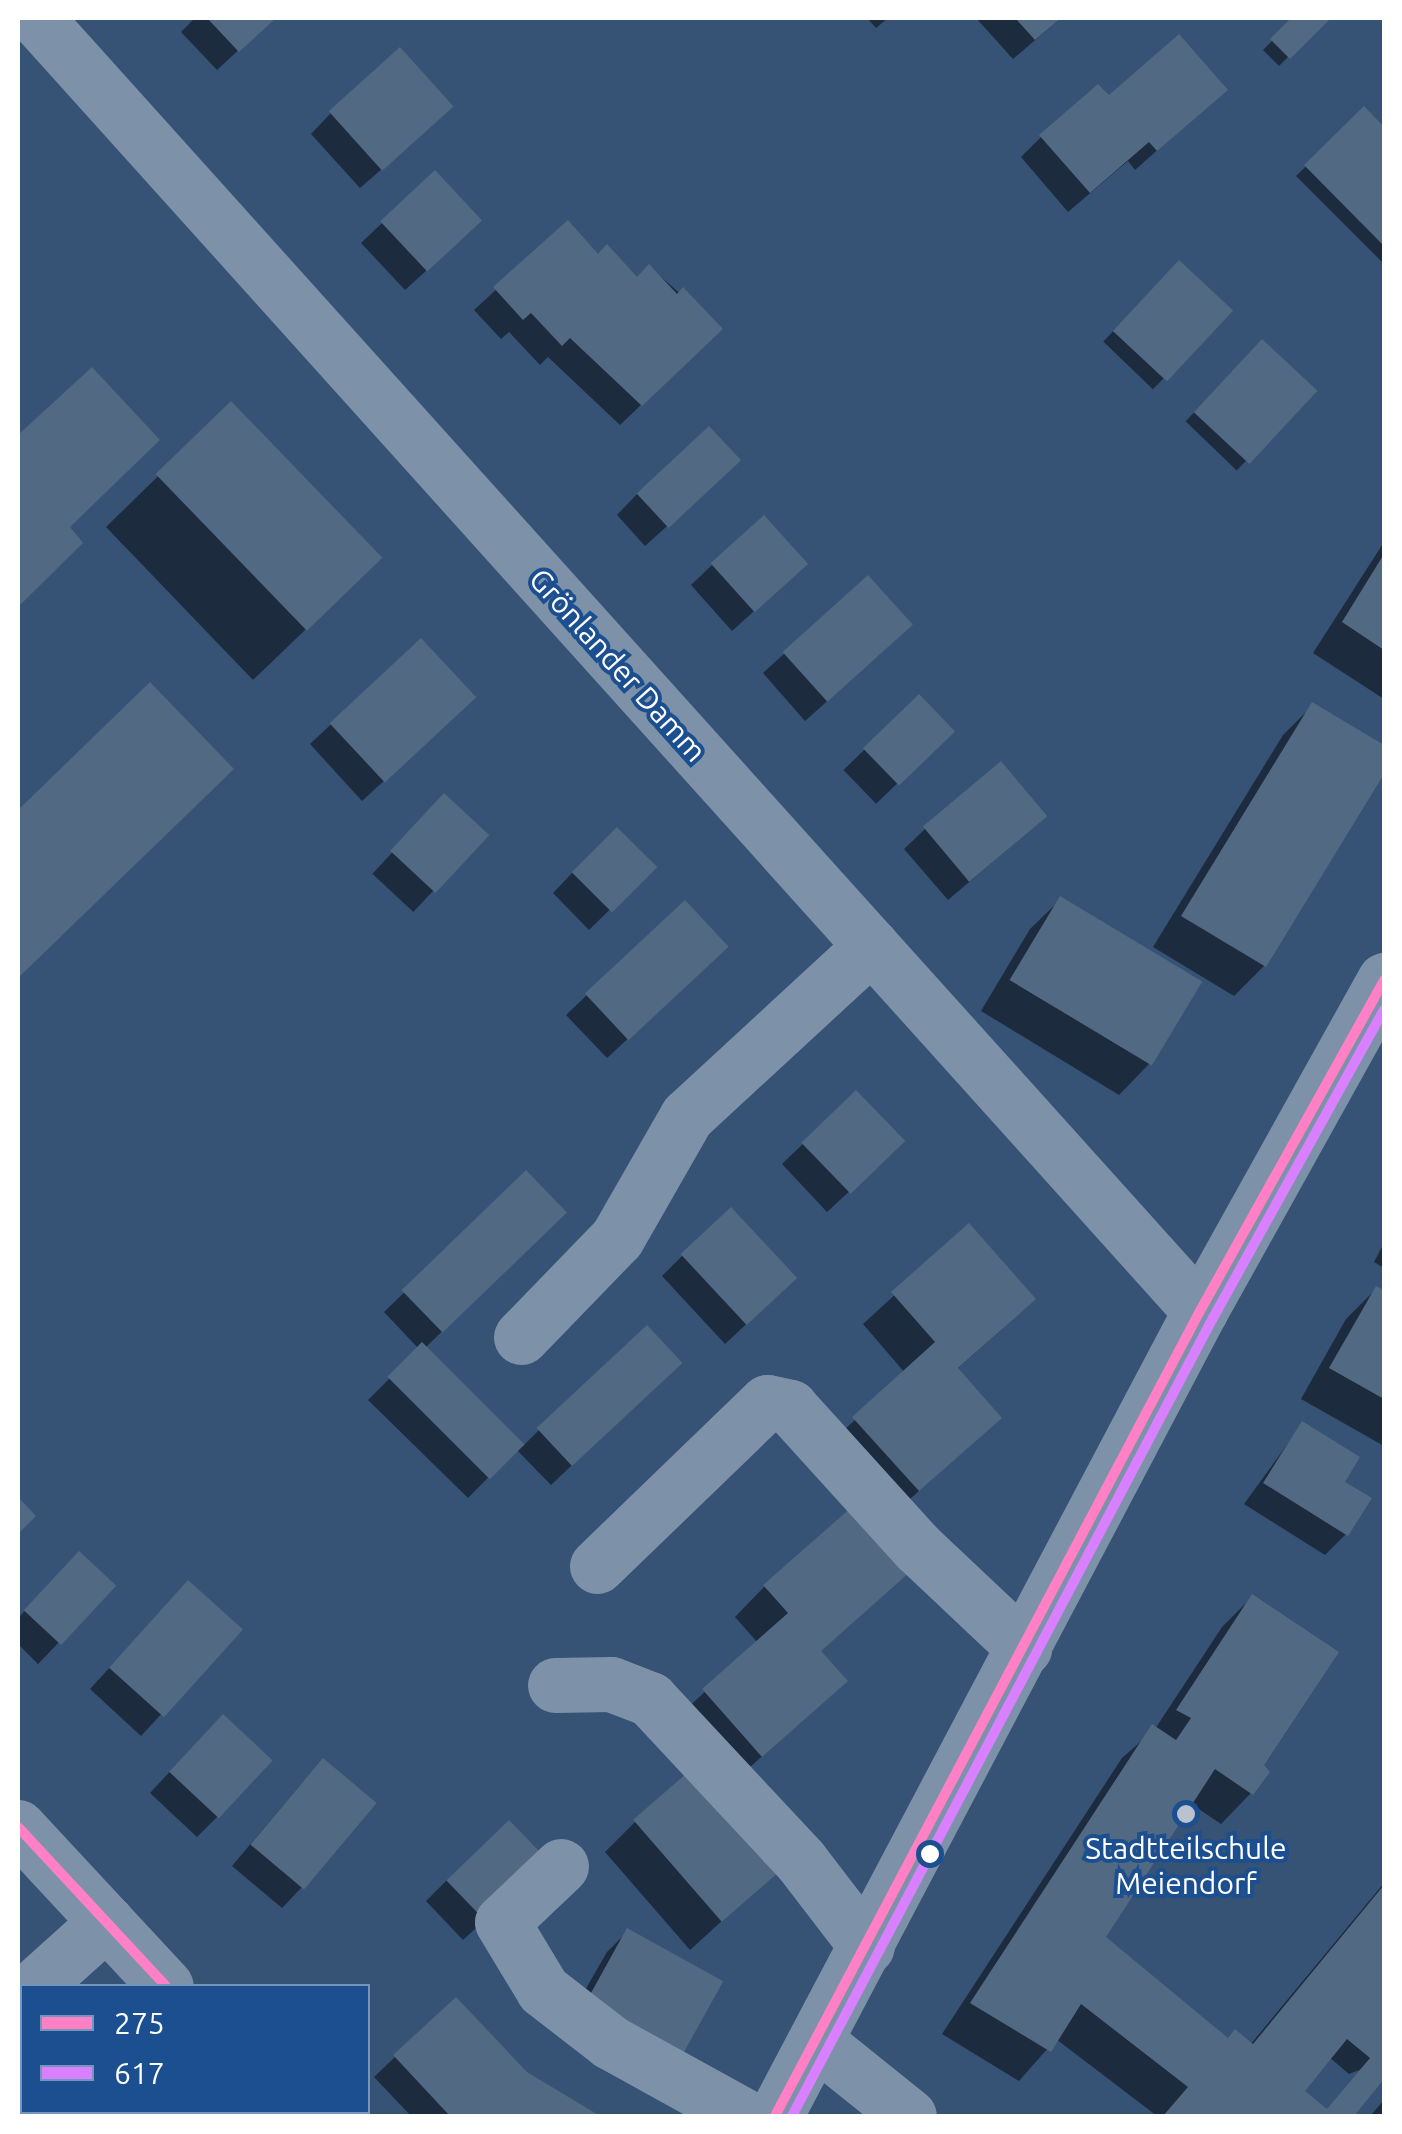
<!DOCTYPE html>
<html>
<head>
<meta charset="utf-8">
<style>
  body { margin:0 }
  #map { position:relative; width:1402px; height:2134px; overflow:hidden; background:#365274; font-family:Ubuntu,sans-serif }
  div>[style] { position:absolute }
  .shadow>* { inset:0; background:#0007; transform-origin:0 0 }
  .building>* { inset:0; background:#526984; transform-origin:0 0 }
  .minor>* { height:55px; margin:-27.5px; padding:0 27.5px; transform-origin:27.5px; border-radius:27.5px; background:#7d92a8 }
  .bus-1>* { height:10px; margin:-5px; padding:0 5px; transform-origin:5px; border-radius:5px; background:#ff80c5 }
  .bus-2>* { height:10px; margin:-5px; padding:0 5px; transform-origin:5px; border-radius:5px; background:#d880ff }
  .dots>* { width:28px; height:28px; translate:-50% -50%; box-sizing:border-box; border:5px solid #1b4f8f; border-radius:50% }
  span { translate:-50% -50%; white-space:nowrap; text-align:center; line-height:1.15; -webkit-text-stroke:8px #1b4f8f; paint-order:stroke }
  .street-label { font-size:30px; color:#fff }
  .poi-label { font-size:30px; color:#fff }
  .frame { position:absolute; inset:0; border:20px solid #fff; pointer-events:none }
  .legend { position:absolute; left:20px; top:1984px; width:350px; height:130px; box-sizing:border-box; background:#1b4f8f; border:2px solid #7695bc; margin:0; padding:12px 18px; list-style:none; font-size:30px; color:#fff }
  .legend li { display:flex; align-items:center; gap:20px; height:50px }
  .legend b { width:50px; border:2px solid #7695bc }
</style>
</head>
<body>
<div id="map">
  <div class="shadow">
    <i style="clip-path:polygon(195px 18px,273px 18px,217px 70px,181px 32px)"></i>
    <i style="clip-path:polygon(867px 18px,888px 18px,876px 28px)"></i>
    <i style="clip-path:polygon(976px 18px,1061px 18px,1013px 59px)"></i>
    <i style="clip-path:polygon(1295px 18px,1327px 18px,1279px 66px,1263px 50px)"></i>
    <i style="clip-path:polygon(1225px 90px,1135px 170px,1128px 161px,1068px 212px,1021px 157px,1041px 137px,1108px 98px)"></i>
    <i style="clip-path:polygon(1364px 110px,1384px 131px,1383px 263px,1296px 176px)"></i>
    <i style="clip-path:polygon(331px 113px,430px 127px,360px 188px,311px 134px)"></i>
    <i style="clip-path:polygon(382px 223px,458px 242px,405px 290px,361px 243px)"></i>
    <i style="clip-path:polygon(568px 224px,597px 257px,637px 280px,650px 267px,720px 329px,620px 425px,548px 357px,540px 365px,509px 332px,501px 339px,474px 310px)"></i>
    <i style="left:1179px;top:263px;width:69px;height:109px;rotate:44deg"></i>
    <i style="left:1262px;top:342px;width:71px;height:110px;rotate:44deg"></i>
    <i style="clip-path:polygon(92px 370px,68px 528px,79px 543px,18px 605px,18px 438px)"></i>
    <i style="clip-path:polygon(231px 405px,327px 609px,253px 680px,106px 527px)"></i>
    <i style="clip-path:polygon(717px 481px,645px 546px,617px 515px,637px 494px)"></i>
    <i style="clip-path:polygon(1384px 542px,1384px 699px,1313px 653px)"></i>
    <i style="clip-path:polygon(712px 565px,784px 584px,732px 631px,691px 585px)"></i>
    <i style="clip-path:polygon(867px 578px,889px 646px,805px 721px,763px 673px)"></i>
    <i style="clip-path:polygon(420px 641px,452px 718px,362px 801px,310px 744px)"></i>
    <i style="clip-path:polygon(150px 686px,192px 808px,18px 976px,18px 813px)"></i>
    <i style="left:919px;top:697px;width:47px;height:105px;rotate:46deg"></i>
    <i style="clip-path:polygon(1313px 705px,1384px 748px,1384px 769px,1264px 966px,1234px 996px,1153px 947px,1283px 735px)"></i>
    <i style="left:444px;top:797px;width:56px;height:105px;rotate:43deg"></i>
    <i style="clip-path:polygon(925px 829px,1023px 836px,948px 900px,904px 849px)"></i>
    <i style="clip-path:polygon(653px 867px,589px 930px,553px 893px,573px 872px)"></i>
    <i style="clip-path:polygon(1061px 899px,1149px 1064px,1119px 1095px,981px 1011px,1030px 929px)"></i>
    <i style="clip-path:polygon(705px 968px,607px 1058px,566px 1015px,587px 995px)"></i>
    <i style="clip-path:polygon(856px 1093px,881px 1162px,827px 1212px,782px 1164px)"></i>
    <i style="clip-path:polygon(526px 1174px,564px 1213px,425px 1348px,523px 1446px,539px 1430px,659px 1383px,551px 1485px,516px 1449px,468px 1498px,368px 1400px,419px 1349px,384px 1312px)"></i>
    <i style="clip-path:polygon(969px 1227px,1002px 1329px,956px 1370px,999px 1418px,887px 1520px,824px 1449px,905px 1373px,863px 1324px)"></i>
    <i style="clip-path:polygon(1384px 1243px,1384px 1268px,1374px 1262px)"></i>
    <i style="clip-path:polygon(682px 1256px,774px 1298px,725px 1344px,662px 1276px)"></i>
    <i style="clip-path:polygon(1376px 1289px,1384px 1293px,1384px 1446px,1301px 1399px,1346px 1319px)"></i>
    <i style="clip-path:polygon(1302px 1424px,1346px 1534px,1325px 1555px,1244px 1504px)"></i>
    <i style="clip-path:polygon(79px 1554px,113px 1586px,38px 1664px,18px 1644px,18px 1618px)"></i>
    <i style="clip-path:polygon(907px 1571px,819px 1652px,824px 1701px,740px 1776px,684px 1711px,758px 1643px,735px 1617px,765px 1586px)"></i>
    <i style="clip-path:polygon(evenodd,1252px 1597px,1261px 1766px,1251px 1793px,1221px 1824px,1190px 1803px,1102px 1937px,1227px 2041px,1250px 2045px,1384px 1883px,1384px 1987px,1379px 1994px,1384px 1999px,1384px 2075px,1350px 2116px,1157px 2116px,1056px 2039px,1019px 2081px,942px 2034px,1122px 1758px,1155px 1729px,1222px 1627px,1252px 1597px,1329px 2057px,1349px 2074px,1362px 2069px,1327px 2112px,1301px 2091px,1329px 2057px)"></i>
    <i style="clip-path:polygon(168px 1604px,239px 1630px,141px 1736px,90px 1689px)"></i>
    <i style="clip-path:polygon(202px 1737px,218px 1816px,197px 1837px,150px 1793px)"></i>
    <i style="clip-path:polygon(303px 1782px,302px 1887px,282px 1908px,232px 1866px)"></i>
    <i style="clip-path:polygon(635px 1822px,780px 1868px,690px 1950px,605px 1852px)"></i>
    <i style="clip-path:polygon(447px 1880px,525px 1883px,463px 1940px,426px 1901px)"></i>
    <i style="clip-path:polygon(628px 1931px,720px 1983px,565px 2025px,607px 1952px)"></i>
    <i style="clip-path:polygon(455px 2000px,525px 2074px,596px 2116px,411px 2116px,374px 2077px)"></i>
    <i style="clip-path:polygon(1384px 2100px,1384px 2116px,1370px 2116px)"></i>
  </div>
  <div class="building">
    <i style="clip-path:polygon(207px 18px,276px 18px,239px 52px)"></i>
    <i style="clip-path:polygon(1015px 18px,1061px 18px,1035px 40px)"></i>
    <i style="clip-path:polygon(1291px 18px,1331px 18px,1290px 59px,1270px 39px)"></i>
    <i style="clip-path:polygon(1179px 34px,1228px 90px,1157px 151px,1149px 142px,1090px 193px,1039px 135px,1098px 84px,1109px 95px)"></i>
    <i style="left:400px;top:47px;width:80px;height:96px;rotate:48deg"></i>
    <i style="clip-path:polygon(1364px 106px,1384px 127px,1384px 246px,1304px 165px)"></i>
    <i style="left:435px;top:170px;width:69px;height:75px;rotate:47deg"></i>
    <i style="clip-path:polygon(568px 220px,598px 254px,607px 244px,637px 277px,649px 264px,677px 294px,683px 287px,723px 329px,642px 406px,570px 338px,562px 346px,531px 313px,523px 320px,493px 287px)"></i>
    <i style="left:1179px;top:260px;width:74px;height:97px;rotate:43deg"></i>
    <i style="left:1262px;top:339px;width:76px;height:100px;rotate:43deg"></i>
    <i style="clip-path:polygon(92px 367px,160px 440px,70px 527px,83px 543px,18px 607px,18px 435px)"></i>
    <i style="left:231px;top:401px;width:218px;height:105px;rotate:46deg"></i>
    <i style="left:709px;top:426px;width:47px;height:99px;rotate:47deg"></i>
    <i style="left:764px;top:515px;width:66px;height:72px;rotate:48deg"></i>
    <i style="clip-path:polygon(1384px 554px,1384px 650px,1342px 622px)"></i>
    <i style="left:868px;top:575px;width:67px;height:115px;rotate:48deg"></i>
    <i style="left:421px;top:638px;width:81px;height:125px;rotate:47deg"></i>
    <i style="clip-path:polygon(150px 682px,234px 769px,18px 978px,18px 810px)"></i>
    <i style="left:919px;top:694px;width:52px;height:78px;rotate:46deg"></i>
    <i style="clip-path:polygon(1312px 702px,1384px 745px,1384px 774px,1266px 967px,1181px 916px)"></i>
    <i style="left:1001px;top:761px;width:72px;height:102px;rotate:50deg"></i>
    <i style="left:444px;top:793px;width:62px;height:79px;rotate:43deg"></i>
    <i style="left:617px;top:827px;width:57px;height:64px;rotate:45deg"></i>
    <i style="left:1060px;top:896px;width:166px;height:98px;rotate:31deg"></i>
    <i style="left:685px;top:900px;width:64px;height:137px;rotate:47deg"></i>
    <i style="left:856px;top:1090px;width:71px;height:76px;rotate:46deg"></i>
    <i style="left:526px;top:1170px;width:59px;height:173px;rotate:46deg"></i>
    <i style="left:731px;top:1207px;width:97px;height:69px;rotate:47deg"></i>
    <i style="clip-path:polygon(969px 1223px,1036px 1299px,958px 1368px,1002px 1418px,919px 1491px,852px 1417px,935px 1342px,891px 1292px)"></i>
    <i style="clip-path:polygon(1376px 1286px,1384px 1290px,1384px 1399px,1329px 1368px)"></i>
    <i style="left:647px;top:1325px;width:52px;height:151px;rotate:47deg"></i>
    <i style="left:422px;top:1342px;width:145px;height:49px;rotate:45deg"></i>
    <i style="clip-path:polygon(1302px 1421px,1360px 1457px,1345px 1482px,1372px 1498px,1348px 1536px,1263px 1483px)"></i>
    <i style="clip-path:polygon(18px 1497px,36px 1516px,18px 1534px)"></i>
    <i style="clip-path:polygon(853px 1506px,911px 1571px,821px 1651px,848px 1681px,762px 1757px,702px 1689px,788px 1613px,763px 1585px)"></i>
    <i style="left:79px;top:1551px;width:51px;height:81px;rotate:43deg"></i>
    <i style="left:188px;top:1580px;width:74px;height:118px;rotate:42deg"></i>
    <i style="clip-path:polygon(evenodd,1252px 1594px,1339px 1652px,1264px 1765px,1270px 1772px,1253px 1795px,1215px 1769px,1106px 1937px,1228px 2038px,1235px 2029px,1253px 2044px,1384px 1885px,1384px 2079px,1354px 2116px,1163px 2116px,1188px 2087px,1081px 2004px,1051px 2052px,970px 2003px,1152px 1724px,1176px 1740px,1191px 1718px,1176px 1710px,1252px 1594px,1347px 2039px,1370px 2058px,1327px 2109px,1305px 2091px,1347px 2039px)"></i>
    <i style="left:223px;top:1714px;width:68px;height:79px;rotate:43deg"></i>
    <i style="left:323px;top:1758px;width:70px;height:113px;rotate:40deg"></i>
    <i style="left:695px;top:1766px;width:135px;height:82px;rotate:49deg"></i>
    <i style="left:509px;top:1820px;width:58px;height:87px;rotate:46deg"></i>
    <i style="left:627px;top:1928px;width:110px;height:88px;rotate:29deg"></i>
    <i style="clip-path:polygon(456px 1997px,527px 2072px,600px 2116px,450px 2116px,393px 2055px)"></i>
  </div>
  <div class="minor">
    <i style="left:36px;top:18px;width:1740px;rotate:48.01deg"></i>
    <i style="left:521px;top:1337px;width:138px;rotate:-45.9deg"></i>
    <i style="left:617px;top:1238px;width:141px;rotate:-60.2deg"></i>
    <i style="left:687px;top:1116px;width:251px;rotate:-42.7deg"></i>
    <i style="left:597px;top:1566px;width:236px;rotate:-44deg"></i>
    <i style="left:767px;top:1402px;width:24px;rotate:12deg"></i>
    <i style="left:790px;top:1407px;width:190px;rotate:47.8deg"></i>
    <i style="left:918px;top:1548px;width:146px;rotate:43.3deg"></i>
    <i style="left:555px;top:1685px;width:56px;rotate:-1deg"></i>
    <i style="left:611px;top:1684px;width:42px;rotate:21deg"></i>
    <i style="left:650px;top:1699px;width:221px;rotate:47deg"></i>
    <i style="left:801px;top:1861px;width:108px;rotate:52.5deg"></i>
    <i style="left:18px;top:1827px;width:217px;rotate:47.1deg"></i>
    <i style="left:561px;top:1866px;width:81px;rotate:136.5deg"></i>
    <i style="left:502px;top:1922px;width:79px;rotate:58.9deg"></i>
    <i style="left:543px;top:1990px;width:85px;rotate:37.8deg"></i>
    <i style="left:610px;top:2042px;width:153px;rotate:28.9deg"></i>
    <i style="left:35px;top:1986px;width:96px;rotate:-42deg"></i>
    <i style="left:817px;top:2042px;width:118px;rotate:38.8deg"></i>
    <i style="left:277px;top:2112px;width:6px;rotate:45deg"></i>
    <i style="left:775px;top:2116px;width:910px;rotate:-62.17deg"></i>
    <i style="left:1200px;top:1311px;width:379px;rotate:-60.9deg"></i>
  </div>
  <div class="bus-1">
    <i style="left:18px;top:1827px;width:217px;rotate:47.1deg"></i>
    <i style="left:775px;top:2116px;width:910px;rotate:-62.17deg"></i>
    <i style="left:1200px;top:1311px;width:379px;rotate:-60.9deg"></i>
  </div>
  <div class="bus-2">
    <i style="left:792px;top:2116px;width:902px;rotate:-62.19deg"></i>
    <i style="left:1213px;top:1318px;width:352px;rotate:-61deg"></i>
  </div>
  <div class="dots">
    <i style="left:1186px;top:1814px;background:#b9c2ce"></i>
    <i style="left:930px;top:1854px;background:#fff"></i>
  </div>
  <div class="street-label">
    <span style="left:618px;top:665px;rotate:48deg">Grönlander Damm</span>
  </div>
  <div class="poi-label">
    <span style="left:1186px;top:1865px">Stadtteilschule<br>Meiendorf</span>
  </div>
  <div class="frame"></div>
  <ul class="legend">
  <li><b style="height:12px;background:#ff80c5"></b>275</li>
  <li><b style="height:12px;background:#d880ff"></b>617</li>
  </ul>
</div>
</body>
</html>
